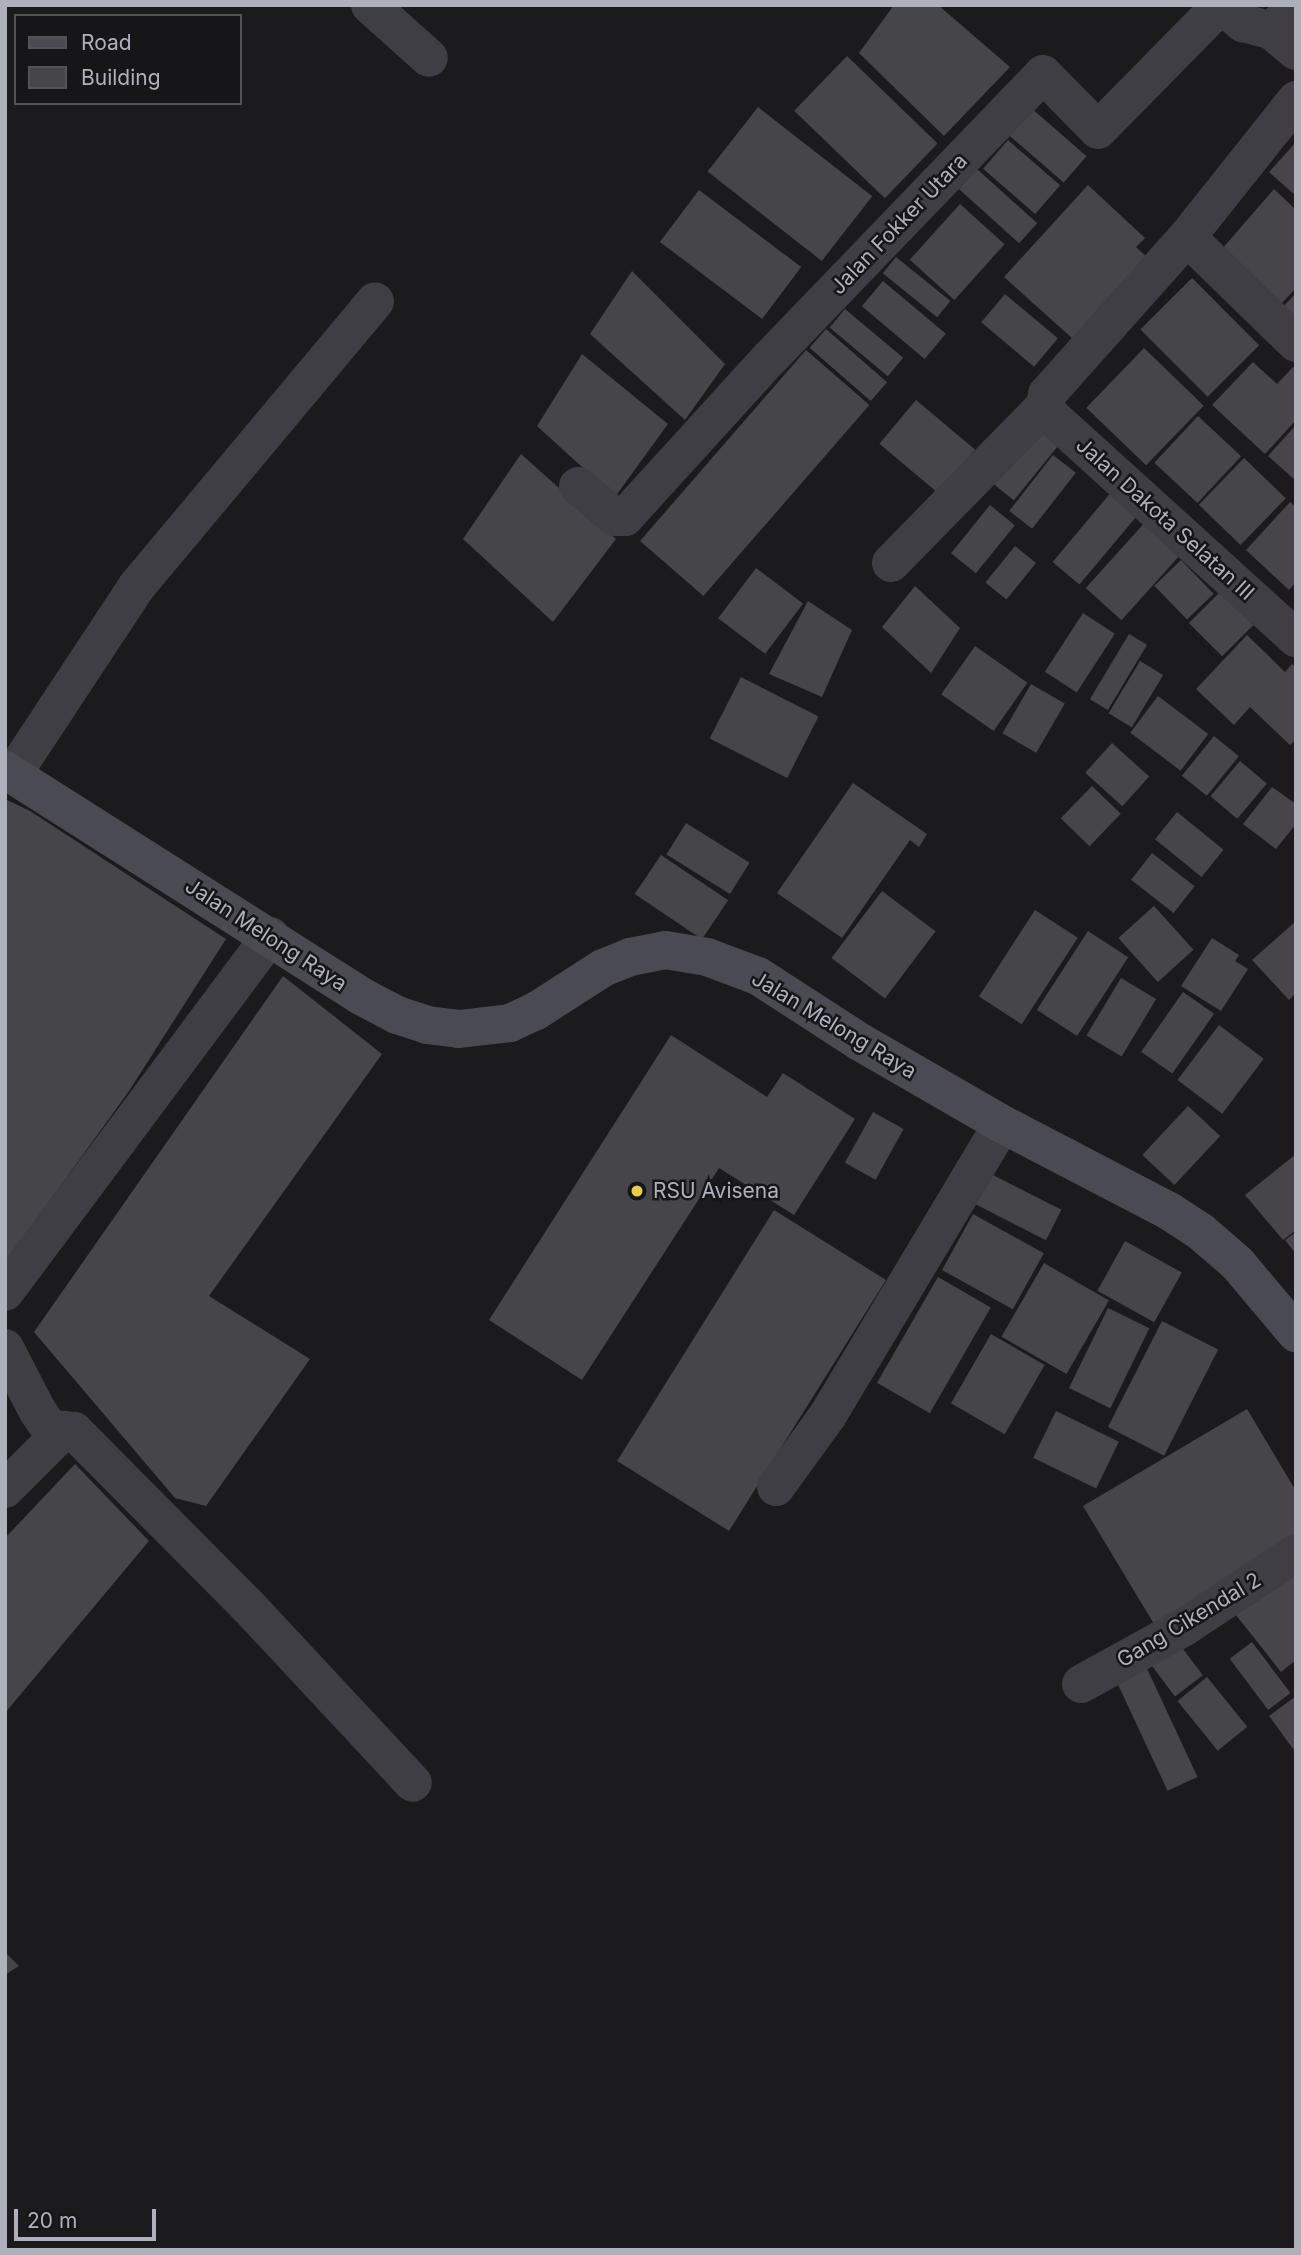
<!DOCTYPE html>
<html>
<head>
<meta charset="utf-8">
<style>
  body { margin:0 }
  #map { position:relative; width:1301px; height:2255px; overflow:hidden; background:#1b1b1d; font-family:Inter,sans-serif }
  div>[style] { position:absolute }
  .building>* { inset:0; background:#46454a; transform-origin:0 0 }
  .minor>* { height:38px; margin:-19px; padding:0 19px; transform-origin:19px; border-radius:19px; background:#3e3e44 }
  .secondary>* { height:38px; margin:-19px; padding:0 19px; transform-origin:19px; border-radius:19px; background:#4a4b52 }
  .dots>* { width:19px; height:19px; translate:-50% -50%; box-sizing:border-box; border:4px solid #161618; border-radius:50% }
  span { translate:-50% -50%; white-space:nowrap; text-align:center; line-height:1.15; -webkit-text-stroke:5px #161618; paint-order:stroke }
  .street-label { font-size:21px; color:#aeb0bb }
  .poi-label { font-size:21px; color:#aeb0bb }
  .left { translate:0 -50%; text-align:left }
  .frame { position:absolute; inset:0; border:7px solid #aeb0bb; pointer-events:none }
  .legend { position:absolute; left:14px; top:14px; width:228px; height:91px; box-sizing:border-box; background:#161618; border:2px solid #535459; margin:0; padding:9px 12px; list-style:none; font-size:21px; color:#aeb0bb }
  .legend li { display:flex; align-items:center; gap:14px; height:35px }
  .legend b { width:35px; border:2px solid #535459 }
  .scale { position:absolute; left:14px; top:2209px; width:142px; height:32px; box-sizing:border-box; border:4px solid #aeb0bb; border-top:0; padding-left:9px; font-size:21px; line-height:24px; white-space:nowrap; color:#aeb0bb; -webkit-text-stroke:5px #161618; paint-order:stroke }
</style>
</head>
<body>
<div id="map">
  <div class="building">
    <i style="clip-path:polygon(894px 5px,938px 5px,1010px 67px,944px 136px,859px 53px)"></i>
    <i style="left:847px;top:56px;width:126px;height:76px;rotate:44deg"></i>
    <i style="left:758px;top:107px;width:145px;height:82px;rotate:38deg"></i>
    <i style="left:1030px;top:107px;width:75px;height:35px;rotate:41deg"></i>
    <i style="left:1008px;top:140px;width:69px;height:38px;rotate:41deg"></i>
    <i style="clip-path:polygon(1296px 142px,1296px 196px,1269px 172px)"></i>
    <i style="left:977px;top:169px;width:81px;height:27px;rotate:42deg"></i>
    <i style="clip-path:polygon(1088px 185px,1145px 238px,1136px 247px,1148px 258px,1073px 339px,1004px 277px)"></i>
    <i style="clip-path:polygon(1274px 189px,1296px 210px,1296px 288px,1281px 304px,1222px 249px)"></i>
    <i style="left:699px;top:190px;width:128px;height:65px;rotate:37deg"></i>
    <i style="left:960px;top:204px;width:60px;height:75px;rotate:42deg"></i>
    <i style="left:896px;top:257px;width:70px;height:21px;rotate:39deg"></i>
    <i style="clip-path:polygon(632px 271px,725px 364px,685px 420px,590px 334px)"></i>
    <i style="left:1192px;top:278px;width:95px;height:73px;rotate:45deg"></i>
    <i style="left:883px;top:281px;width:82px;height:33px;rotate:40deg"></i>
    <i style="clip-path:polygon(1296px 293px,1296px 324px,1280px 310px)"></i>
    <i style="left:1005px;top:294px;width:69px;height:37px;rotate:40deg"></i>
    <i style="left:845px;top:309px;width:76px;height:24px;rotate:40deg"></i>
    <i style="left:826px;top:329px;width:81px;height:25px;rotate:41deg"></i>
    <i style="left:1144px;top:348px;width:83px;height:83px;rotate:44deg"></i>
    <i style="left:806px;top:350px;width:84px;height:253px;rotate:41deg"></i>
    <i style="clip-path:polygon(582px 354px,668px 424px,615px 497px,537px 426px)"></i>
    <i style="clip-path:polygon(1253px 362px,1277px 384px,1293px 367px,1296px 369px,1296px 420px,1265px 454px,1212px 405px)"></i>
    <i style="left:916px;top:400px;width:77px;height:57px;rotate:40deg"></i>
    <i style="left:1198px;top:416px;width:59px;height:64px;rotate:43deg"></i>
    <i style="clip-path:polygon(1296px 425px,1296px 481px,1268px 456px)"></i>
    <i style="left:1037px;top:429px;width:27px;height:70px;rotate:39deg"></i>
    <i style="clip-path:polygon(521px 454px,616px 539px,553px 622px,463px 539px)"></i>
    <i style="left:1053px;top:455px;width:29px;height:71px;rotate:38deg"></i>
    <i style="left:1244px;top:458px;width:58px;height:65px;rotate:44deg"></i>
    <i style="left:1113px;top:490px;width:35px;height:94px;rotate:40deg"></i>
    <i style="clip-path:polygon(1290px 502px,1296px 507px,1296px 582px,1289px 590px,1246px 550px)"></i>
    <i style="left:990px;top:505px;width:32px;height:62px;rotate:39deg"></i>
    <i style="left:1148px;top:519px;width:48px;height:93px;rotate:42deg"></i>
    <i style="left:1015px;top:546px;width:27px;height:47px;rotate:39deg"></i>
    <i style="left:1181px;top:560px;width:47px;height:37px;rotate:46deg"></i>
    <i style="left:756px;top:568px;width:59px;height:63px;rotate:37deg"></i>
    <i style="clip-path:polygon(915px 586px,960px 628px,931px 673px,882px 627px)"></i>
    <i style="left:1220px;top:592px;width:47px;height:44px;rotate:45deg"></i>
    <i style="clip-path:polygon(808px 601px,852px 630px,822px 697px,769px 674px)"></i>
    <i style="left:1083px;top:613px;width:38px;height:70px;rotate:33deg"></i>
    <i style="left:1129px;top:634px;width:21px;height:76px;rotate:31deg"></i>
    <i style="clip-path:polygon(1247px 635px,1285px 672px,1292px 664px,1296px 668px,1296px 739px,1290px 745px,1250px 707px,1234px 725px,1196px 689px)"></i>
    <i style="left:975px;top:646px;width:64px;height:59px;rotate:35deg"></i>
    <i style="left:1140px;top:661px;width:27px;height:61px;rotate:31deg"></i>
    <i style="left:741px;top:677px;width:87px;height:69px;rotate:27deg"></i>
    <i style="left:1031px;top:684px;width:39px;height:57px;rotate:30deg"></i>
    <i style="left:1158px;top:696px;width:63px;height:46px;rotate:37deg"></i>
    <i style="left:1214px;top:736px;width:32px;height:51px;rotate:39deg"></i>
    <i style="left:1112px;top:743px;width:50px;height:40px;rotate:42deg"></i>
    <i style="left:1240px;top:761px;width:35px;height:46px;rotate:40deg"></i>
    <i style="clip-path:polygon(853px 783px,927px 834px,919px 847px,910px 840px,842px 938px,777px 893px)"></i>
    <i style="left:1092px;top:786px;width:40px;height:45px;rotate:44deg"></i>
    <i style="clip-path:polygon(1272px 787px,1296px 804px,1296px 824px,1276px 849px,1243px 824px)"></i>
    <i style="clip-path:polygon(5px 799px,30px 811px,226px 939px,129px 1091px,5px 1263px)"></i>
    <i style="left:1177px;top:812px;width:60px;height:35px;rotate:39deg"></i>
    <i style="left:686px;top:823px;width:75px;height:37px;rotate:32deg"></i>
    <i style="left:1152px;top:853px;width:54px;height:34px;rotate:38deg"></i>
    <i style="left:661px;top:855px;width:81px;height:47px;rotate:34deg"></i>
    <i style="left:882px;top:891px;width:67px;height:84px;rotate:37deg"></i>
    <i style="left:1154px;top:906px;width:59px;height:48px;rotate:48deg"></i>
    <i style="left:1035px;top:910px;width:51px;height:103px;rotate:33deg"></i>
    <i style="clip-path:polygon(1296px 921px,1296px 993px,1289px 1000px,1252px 960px)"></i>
    <i style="left:1088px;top:931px;width:48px;height:94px;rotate:33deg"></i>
    <i style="clip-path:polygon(1212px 938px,1239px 955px,1235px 961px,1248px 969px,1221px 1011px,1181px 986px)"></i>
    <i style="clip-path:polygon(283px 976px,382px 1054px,209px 1296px,310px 1359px,206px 1506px,175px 1498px,34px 1332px)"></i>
    <i style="left:1121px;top:978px;width:41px;height:67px;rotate:31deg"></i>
    <i style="left:1183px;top:992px;width:38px;height:73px;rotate:35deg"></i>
    <i style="left:1219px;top:1025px;width:56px;height:69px;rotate:37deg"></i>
    <i style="clip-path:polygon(671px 1035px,767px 1097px,783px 1073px,855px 1119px,794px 1215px,719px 1168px,582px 1380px,489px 1320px)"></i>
    <i style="left:1188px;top:1106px;width:44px;height:67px;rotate:43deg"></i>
    <i style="left:873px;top:1112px;width:35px;height:58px;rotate:29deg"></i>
    <i style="clip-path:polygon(1296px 1154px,1296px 1230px,1283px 1240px,1245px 1195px)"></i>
    <i style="left:991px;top:1174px;width:79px;height:34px;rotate:27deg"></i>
    <i style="left:774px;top:1210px;width:132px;height:296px;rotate:32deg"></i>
    <i style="left:973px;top:1214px;width:81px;height:64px;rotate:29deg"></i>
    <i style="clip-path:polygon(1296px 1232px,1296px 1254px,1285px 1240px)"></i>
    <i style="left:1125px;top:1241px;width:65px;height:57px;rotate:29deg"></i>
    <i style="left:1044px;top:1263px;width:75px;height:85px;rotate:30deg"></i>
    <i style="left:938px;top:1277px;width:61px;height:122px;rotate:30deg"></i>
    <i style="left:1108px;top:1308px;width:46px;height:89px;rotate:26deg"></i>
    <i style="left:1162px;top:1321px;width:63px;height:119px;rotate:27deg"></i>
    <i style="left:991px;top:1334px;width:62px;height:80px;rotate:30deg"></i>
    <i style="clip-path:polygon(1247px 1409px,1296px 1491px,1296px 1547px,1157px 1629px,1083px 1506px)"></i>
    <i style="left:1056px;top:1411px;width:70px;height:52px;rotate:26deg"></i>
    <i style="clip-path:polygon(75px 1464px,149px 1541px,5px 1713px,5px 1538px)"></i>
    <i style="clip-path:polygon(1296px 1568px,1296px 1660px,1281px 1672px,1236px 1615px)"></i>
    <i style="left:1177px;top:1641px;width:43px;height:35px;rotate:53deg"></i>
    <i style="left:1252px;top:1642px;width:64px;height:28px;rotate:53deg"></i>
    <i style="left:1143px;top:1660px;width:129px;height:33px;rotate:65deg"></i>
    <i style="left:1207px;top:1677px;width:64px;height:38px;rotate:51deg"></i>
    <i style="clip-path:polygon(1296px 1696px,1296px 1753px,1269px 1716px)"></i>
    <i style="clip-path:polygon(5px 1952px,19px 1966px,5px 1975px)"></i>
  </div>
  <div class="minor">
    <i style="left:370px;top:5px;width:79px;rotate:41.9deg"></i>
    <i style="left:1222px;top:5px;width:28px;rotate:41deg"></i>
    <i style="left:1243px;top:23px;width:30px;rotate:15deg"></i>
    <i style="left:1272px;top:31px;width:31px;rotate:40deg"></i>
    <i style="left:1272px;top:31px;width:35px;rotate:-47deg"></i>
    <i style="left:1296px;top:100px;width:175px;rotate:128.5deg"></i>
    <i style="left:1187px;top:237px;width:210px;rotate:131.7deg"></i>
    <i style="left:1047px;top:394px;width:12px;rotate:99deg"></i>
    <i style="left:1045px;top:406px;width:12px;rotate:59deg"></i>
    <i style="left:1051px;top:416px;width:331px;rotate:42.2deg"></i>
    <i style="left:1187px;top:237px;width:152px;rotate:44.2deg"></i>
    <i style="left:578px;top:486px;width:48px;rotate:40deg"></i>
    <i style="left:615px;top:517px;width:10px"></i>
    <i style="left:625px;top:517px;width:214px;rotate:-47.7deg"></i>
    <i style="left:769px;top:359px;width:395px;rotate:-46.1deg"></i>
    <i style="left:1043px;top:74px;width:78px;rotate:45.5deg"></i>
    <i style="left:1098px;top:130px;width:175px;rotate:-45.5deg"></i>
    <i style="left:891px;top:563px;width:220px;rotate:-45.6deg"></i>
    <i style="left:13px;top:774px;width:225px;rotate:-56.6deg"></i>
    <i style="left:137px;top:586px;width:371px;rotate:-50.1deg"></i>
    <i style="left:5px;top:1292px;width:444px;rotate:-53.3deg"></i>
    <i style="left:5px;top:1348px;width:70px;rotate:62.7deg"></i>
    <i style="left:37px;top:1410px;width:34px;rotate:56deg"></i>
    <i style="left:56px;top:1438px;width:72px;rotate:135deg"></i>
    <i style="left:56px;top:1438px;width:11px;rotate:-49deg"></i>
    <i style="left:63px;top:1430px;width:11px;rotate:5deg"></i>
    <i style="left:74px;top:1431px;width:245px;rotate:45.2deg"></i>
    <i style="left:247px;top:1605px;width:243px;rotate:47deg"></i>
    <i style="left:776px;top:1487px;width:89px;rotate:-54.2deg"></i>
    <i style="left:828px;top:1415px;width:339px;rotate:-59.1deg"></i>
    <i style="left:1081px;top:1684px;width:120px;rotate:-28.9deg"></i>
    <i style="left:1186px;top:1626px;width:132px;rotate:-33.6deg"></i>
  </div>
  <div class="secondary">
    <i style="left:5px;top:770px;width:422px;rotate:32.4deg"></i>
    <i style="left:361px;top:996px;width:41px;rotate:27.8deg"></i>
    <i style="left:397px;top:1015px;width:32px;rotate:18deg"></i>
    <i style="left:427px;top:1025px;width:32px;rotate:7deg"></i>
    <i style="left:459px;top:1029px;width:51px;rotate:-6.7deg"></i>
    <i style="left:510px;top:1023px;width:29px;rotate:-25deg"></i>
    <i style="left:536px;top:1011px;width:80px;rotate:-32.7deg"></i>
    <i style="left:603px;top:968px;width:29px;rotate:-22deg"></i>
    <i style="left:630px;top:957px;width:36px;rotate:-11deg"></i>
    <i style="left:665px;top:950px;width:43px;rotate:9.5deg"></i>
    <i style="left:707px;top:957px;width:54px;rotate:20.4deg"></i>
    <i style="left:758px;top:976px;width:121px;rotate:32.9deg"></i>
    <i style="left:860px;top:1042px;width:164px;rotate:30deg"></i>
    <i style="left:1002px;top:1124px;width:188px;rotate:27.5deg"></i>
    <i style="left:1169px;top:1211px;width:38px;rotate:33deg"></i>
    <i style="left:1201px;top:1232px;width:48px;rotate:40.7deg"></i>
    <i style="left:1237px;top:1263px;width:92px;rotate:49.9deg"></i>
  </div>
  <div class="dots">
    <i style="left:637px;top:1191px;background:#e6ce4a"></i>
  </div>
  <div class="street-label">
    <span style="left:899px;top:224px;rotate:-46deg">Jalan Fokker Utara</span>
    <span style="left:1165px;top:519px;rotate:42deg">Jalan Dakota Selatan III</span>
    <span style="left:266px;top:935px;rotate:33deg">Jalan Melong Raya</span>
    <span style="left:834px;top:1025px;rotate:31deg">Jalan Melong Raya</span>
    <span style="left:1189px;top:1620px;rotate:-31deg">Gang Cikendal 2</span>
  </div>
  <div class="poi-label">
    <span class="left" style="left:653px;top:1191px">RSU Avisena</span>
  </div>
  <div class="frame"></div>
  <ul class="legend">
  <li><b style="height:9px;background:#4a4b52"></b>Road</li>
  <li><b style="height:19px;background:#46454a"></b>Building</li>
  </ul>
  <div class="scale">20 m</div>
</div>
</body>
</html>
